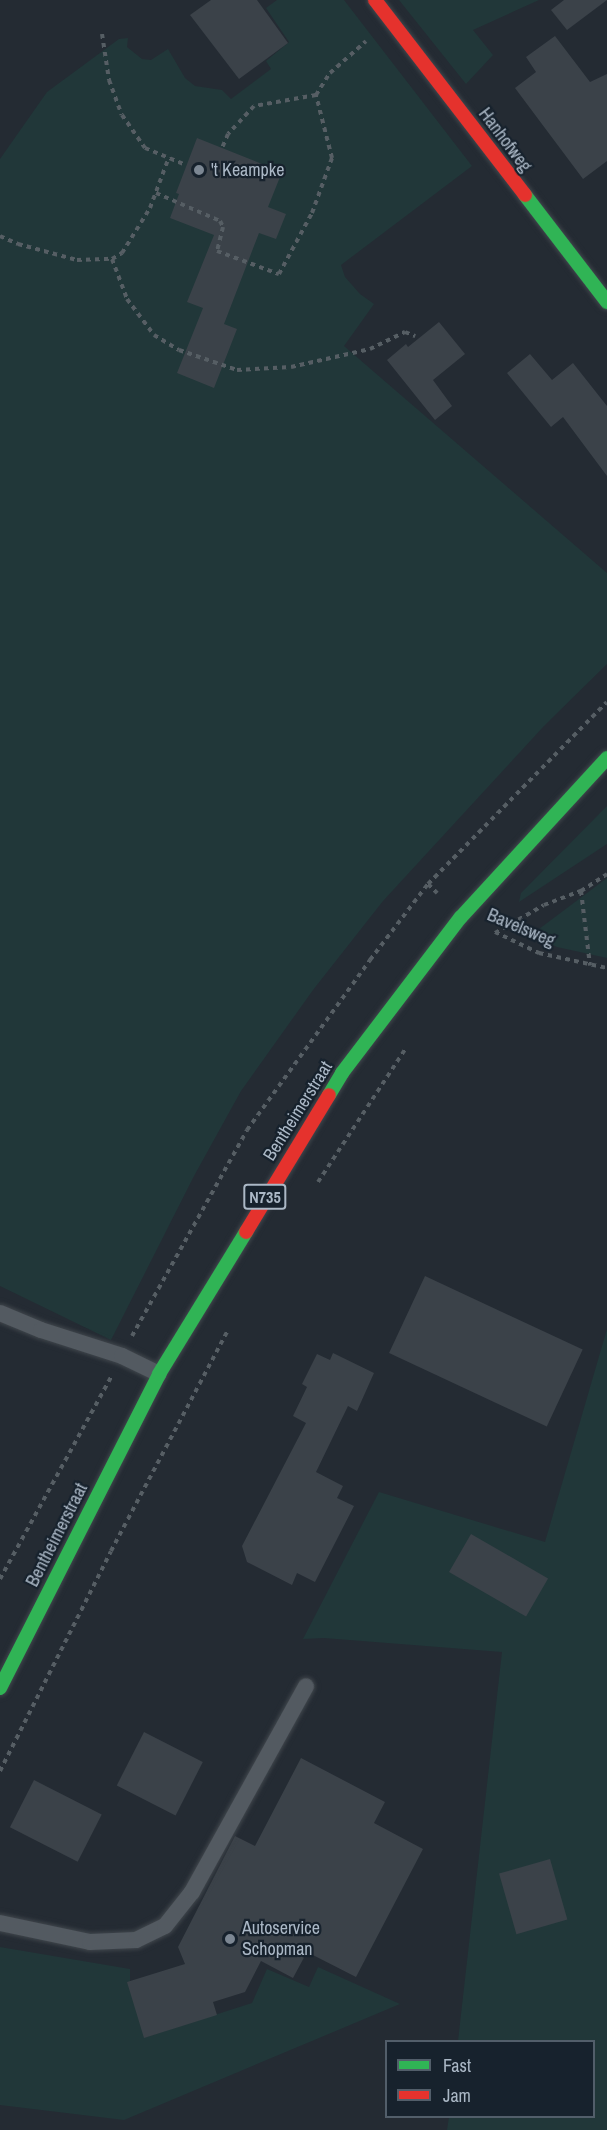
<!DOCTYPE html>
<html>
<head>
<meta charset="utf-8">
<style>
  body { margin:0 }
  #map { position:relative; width:607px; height:2130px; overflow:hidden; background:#242b33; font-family:"Archivo Narrow",sans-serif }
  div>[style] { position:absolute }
  .green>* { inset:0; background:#213739 }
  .building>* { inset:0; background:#3b4249; transform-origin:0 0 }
  .path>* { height:4px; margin-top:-2px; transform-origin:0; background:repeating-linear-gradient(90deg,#565e64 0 4.5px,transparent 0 9px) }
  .roads { filter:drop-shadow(0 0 2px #40464c) drop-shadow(0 0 2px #40464c) }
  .lane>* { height:16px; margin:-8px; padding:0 8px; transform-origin:8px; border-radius:8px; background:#535a61 }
  .fast>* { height:14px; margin:-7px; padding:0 7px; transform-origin:7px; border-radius:7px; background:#30b455 }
  .jam>* { height:14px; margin:-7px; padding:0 7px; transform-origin:7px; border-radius:7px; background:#e5322d }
  .dots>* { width:16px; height:16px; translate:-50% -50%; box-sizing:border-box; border:3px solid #17222d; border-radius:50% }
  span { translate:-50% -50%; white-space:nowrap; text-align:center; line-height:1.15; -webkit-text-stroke:4.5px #17222d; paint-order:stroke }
  .shield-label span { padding:2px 4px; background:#17222d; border:2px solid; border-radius:4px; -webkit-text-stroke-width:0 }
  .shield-label { font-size:16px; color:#abb8c6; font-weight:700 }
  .street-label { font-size:18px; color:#abb8c6 }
  .poi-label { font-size:18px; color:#abb8c6 }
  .left { translate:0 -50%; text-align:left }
  .legend { position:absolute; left:385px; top:2040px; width:210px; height:78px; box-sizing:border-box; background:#17222d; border:2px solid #525e6a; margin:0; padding:8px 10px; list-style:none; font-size:18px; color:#abb8c6 }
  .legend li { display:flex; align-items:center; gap:12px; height:30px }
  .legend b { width:30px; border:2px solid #525e6a }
</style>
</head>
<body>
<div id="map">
  <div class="green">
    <i style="clip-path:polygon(277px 0,344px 0,472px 166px,341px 265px,345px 277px,360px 294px,374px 304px,344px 346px,607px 573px,607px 664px,544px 726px,383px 901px,313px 990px,241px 1091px,194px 1176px,111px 1340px,0 1286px,0 159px,47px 92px,119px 39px,128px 38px,127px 47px,142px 59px,151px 60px,168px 49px,185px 78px,195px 86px,222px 90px,231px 99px,271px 69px,266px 61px,289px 42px,266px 8px)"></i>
    <i style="clip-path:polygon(399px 0,539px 0,473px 30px,493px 55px,466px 84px)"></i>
    <i style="clip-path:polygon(607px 806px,607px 844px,519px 902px,521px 893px)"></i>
    <i style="clip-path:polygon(607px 878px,607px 958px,557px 947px,531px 935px)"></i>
    <i style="clip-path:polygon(607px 1329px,607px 2130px,447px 2130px,449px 2117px,594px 2116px,594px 2042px,458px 2041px,502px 1652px,324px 1638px,303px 1639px,379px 1492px,545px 1542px)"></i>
    <i style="clip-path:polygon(0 1947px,130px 1969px,130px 1990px,146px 2037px,252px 2003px,267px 1969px,309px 1987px,318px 1967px,400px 2004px,124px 2120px,0 2105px)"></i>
  </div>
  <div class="building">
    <i style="clip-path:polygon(211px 0,257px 0,288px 43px,239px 79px,190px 15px)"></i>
    <i style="clip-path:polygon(564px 0,607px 0,567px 30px,551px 10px)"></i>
    <i style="clip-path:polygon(555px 36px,590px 82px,607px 74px,607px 161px,583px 179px,515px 88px,536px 72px,526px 57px)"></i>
    <i style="clip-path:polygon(197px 138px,282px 172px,268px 207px,286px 214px,276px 239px,259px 233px,224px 324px,237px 329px,214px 388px,177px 373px,203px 308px,187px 302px,214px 235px,170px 218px,179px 194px,176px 193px)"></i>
    <i style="clip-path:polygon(439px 322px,465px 354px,433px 380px,452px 406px,435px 420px,387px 360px,406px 344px,408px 347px)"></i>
    <i style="clip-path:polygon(530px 354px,552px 380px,573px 363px,607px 406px,607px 476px,563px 417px,551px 427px,507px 373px)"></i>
    <i style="left:425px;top:1276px;width:174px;height:85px;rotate:25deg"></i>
    <i style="clip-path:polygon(333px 1353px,374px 1373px,357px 1411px,348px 1406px,316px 1472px,343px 1486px,337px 1498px,354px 1506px,315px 1582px,297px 1573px,292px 1585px,247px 1562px,242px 1546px,306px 1423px,293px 1416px,307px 1387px,302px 1384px,317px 1354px,330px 1360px)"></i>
    <i style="left:471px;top:1534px;width:89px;height:44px;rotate:30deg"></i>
    <i style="left:144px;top:1732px;width:66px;height:60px;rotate:27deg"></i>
    <i style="clip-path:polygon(301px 1758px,385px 1802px,374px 1823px,423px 1849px,356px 1977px,307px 1952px,293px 1978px,261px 1961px,245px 1992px,213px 2002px,217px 2015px,144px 2038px,127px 1982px,185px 1964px,178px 1947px,235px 1836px,255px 1846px)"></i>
    <i style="left:34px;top:1780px;width:76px;height:53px;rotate:27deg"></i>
    <i style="left:550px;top:1859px;width:63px;height:53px;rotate:74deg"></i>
  </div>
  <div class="path">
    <i style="left:102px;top:34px;width:47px;rotate:81.3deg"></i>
    <i style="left:109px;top:80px;width:37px;rotate:70deg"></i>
    <i style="left:122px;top:115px;width:40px;rotate:55.1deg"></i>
    <i style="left:145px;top:148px;width:44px;rotate:22.5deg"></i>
    <i style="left:316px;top:95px;width:26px;rotate:-58deg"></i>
    <i style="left:330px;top:73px;width:48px;rotate:-41.6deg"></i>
    <i style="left:156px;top:193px;width:70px;rotate:23.6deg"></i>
    <i style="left:220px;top:221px;width:7px;rotate:63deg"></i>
    <i style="left:223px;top:227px;width:25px;rotate:104deg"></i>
    <i style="left:217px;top:251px;width:66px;rotate:20.4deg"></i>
    <i style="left:279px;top:274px;width:69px;rotate:-61.6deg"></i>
    <i style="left:312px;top:213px;width:59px;rotate:-70deg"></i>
    <i style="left:332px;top:158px;width:65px;rotate:-104.3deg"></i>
    <i style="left:316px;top:95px;width:63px;rotate:169.9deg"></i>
    <i style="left:254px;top:106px;width:38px;rotate:133deg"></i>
    <i style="left:228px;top:134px;width:15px;rotate:113deg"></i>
    <i style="left:0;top:236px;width:20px;rotate:24deg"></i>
    <i style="left:18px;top:244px;width:61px;rotate:15.2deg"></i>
    <i style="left:77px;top:260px;width:35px;rotate:-2deg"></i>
    <i style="left:112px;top:259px;width:12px;rotate:-31deg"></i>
    <i style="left:122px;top:253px;width:53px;rotate:-58.1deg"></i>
    <i style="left:150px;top:208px;width:54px;rotate:-69.6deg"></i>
    <i style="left:112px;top:259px;width:43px;rotate:69.4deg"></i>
    <i style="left:127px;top:299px;width:45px;rotate:53.1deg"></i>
    <i style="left:154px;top:335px;width:29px;rotate:31deg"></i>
    <i style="left:179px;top:350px;width:61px;rotate:19deg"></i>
    <i style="left:237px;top:370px;width:54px;rotate:-3.2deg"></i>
    <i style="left:291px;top:367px;width:81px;rotate:-12.8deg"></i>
    <i style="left:370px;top:349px;width:39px;rotate:-26deg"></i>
    <i style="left:405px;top:332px;width:11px;rotate:22deg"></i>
    <i style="left:428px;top:884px;width:255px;rotate:-45.5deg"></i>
    <i style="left:581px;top:891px;width:75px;rotate:83.1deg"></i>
    <i style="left:495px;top:932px;width:49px;rotate:25.5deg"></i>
    <i style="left:539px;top:953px;width:70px;rotate:12.4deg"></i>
    <i style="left:495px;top:933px;width:56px;rotate:-29.7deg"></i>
    <i style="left:544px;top:905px;width:40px;rotate:-21deg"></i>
    <i style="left:581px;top:891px;width:31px;rotate:-33deg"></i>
    <i style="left:318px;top:1182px;width:160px;rotate:-56.7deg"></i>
    <i style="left:132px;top:1336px;width:236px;rotate:-60.8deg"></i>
    <i style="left:247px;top:1130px;width:210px;rotate:-54.1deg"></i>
    <i style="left:370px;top:960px;width:96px;rotate:-52.7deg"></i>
    <i style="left:428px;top:884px;width:13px;rotate:45deg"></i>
    <i style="left:0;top:1579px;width:230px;rotate:-61.2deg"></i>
    <i style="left:0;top:1771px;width:246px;rotate:-63.2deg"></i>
    <i style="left:111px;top:1551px;width:248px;rotate:-62.1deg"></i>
  </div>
  <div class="roads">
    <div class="lane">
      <i style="left:0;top:1313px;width:44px;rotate:22.5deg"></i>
      <i style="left:41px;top:1330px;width:85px;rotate:17.8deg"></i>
      <i style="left:122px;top:1356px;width:41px;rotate:25.9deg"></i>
      <i style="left:0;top:1923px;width:92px;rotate:11.9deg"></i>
      <i style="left:90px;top:1942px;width:46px;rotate:-2.5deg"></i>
      <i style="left:136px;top:1940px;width:32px;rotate:-26deg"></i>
      <i style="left:165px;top:1926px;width:43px;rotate:-51.5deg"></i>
      <i style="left:192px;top:1892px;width:235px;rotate:-61deg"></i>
    </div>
    <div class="fast">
      <i style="left:525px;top:195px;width:135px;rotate:52.5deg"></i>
      <i style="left:329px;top:1095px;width:26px;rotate:-59deg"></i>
      <i style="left:342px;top:1073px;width:196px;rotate:-52.7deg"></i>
      <i style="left:461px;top:917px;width:216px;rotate:-47.4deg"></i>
      <i style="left:0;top:1688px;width:352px;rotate:-63.1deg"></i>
      <i style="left:159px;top:1374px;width:167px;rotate:-58.5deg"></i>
    </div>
    <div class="jam">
      <i style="left:375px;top:0;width:246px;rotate:52.4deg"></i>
      <i style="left:246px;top:1232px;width:160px;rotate:-58.8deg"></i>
    </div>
  </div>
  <div class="dots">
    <i style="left:199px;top:170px;background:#7c8793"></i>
    <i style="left:230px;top:1939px;background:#7c8793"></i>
  </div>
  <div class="shield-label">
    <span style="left:265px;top:1197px">N735</span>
  </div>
  <div class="street-label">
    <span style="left:505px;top:140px;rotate:53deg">Hanhofweg</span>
    <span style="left:521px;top:928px;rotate:23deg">Bavelsweg</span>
    <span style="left:298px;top:1111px;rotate:-58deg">Bentheimerstraat</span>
    <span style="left:57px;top:1535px;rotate:-63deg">Bentheimerstraat</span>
  </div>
  <div class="poi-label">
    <span class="left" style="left:211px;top:170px">'t Keampke</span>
    <span class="left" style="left:242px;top:1939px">Autoservice<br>Schopman</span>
  </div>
  <ul class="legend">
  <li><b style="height:8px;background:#30b455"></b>Fast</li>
  <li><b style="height:8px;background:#e5322d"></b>Jam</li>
  </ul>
</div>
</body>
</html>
